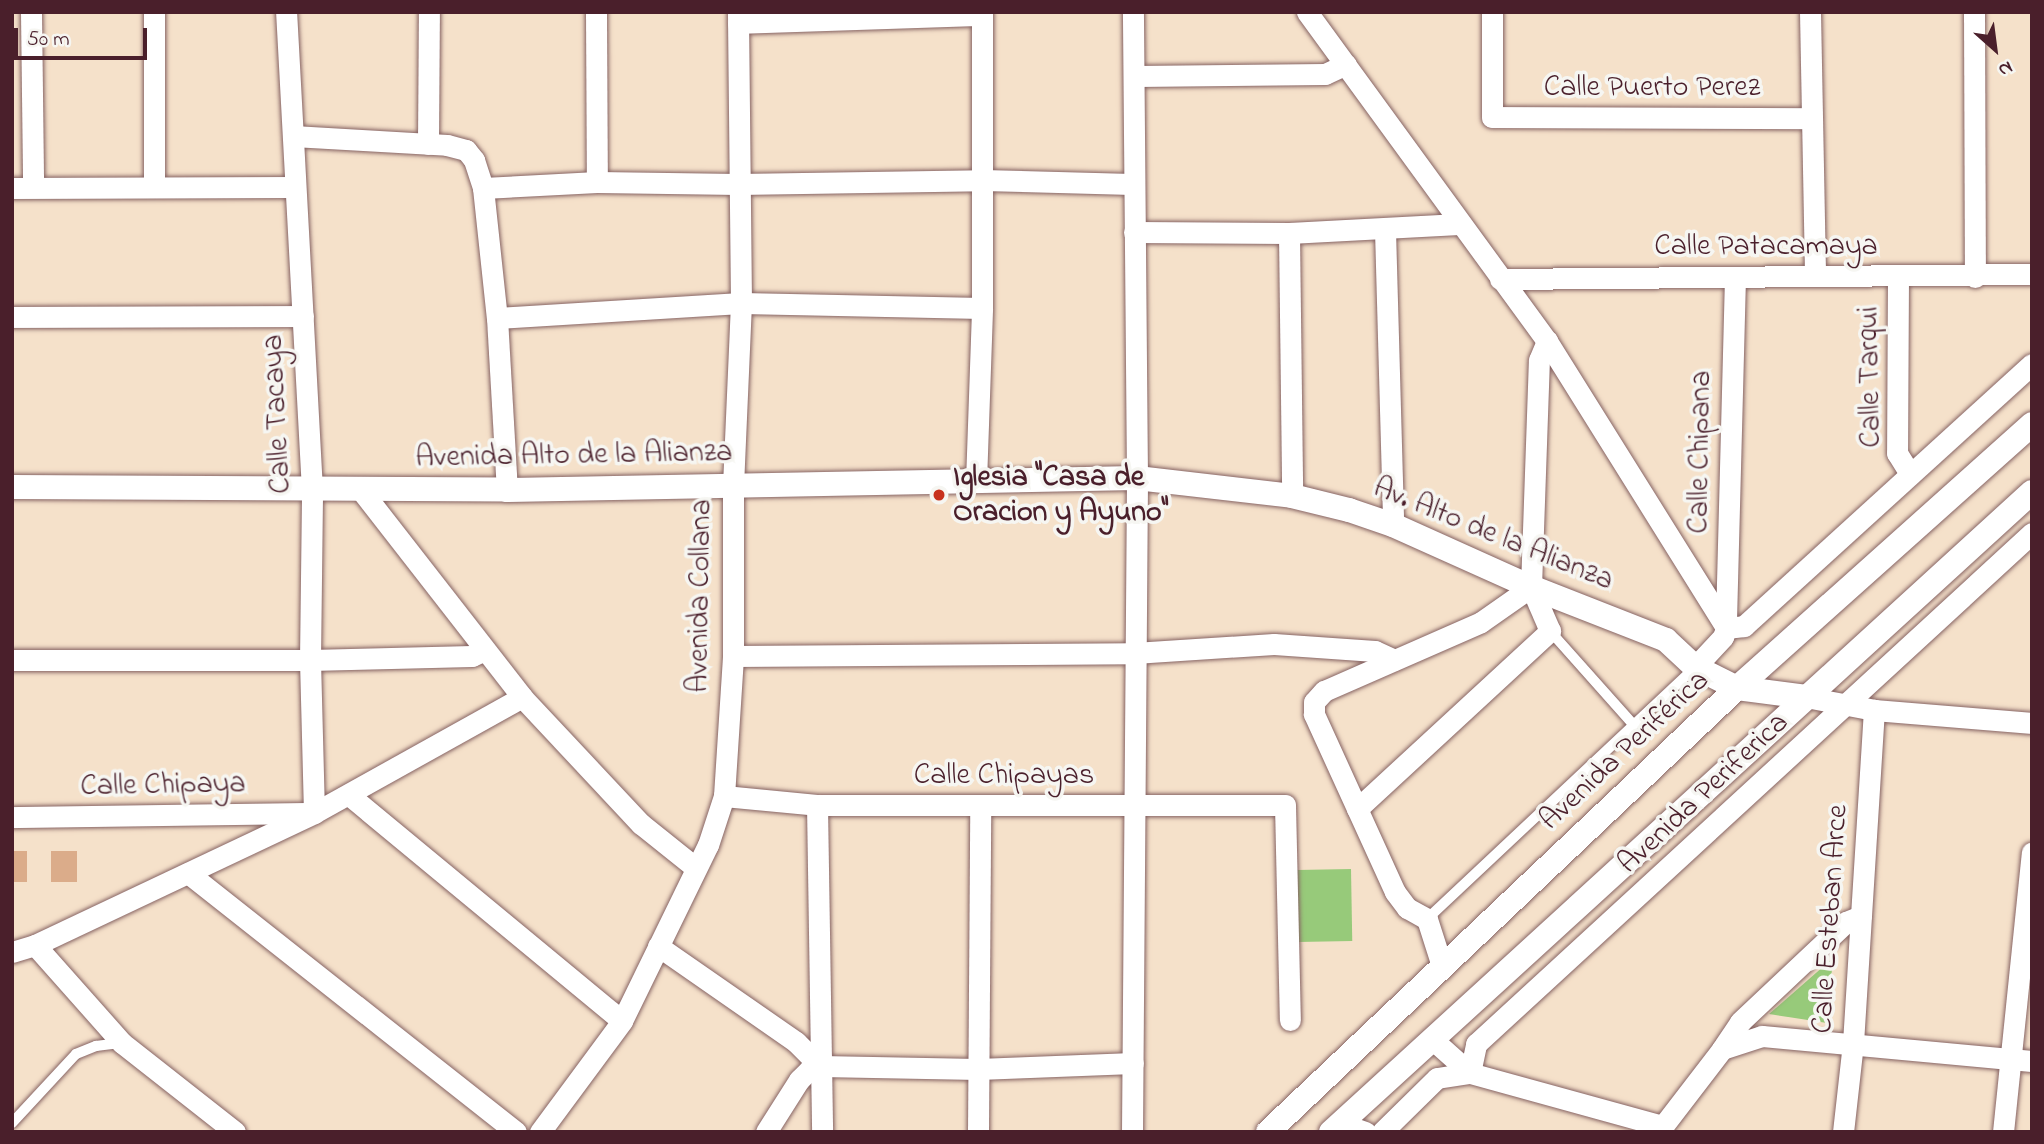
<!DOCTYPE html>
<html>
<head>
<meta charset="utf-8">
<style>
  body { margin:0 }
  #map { position:relative; width:2044px; height:1144px; overflow:hidden; background:#f5e1ca; font-family:"Indie Flower",sans-serif }
  div>[style] { position:absolute }
  .green>* { inset:0; background:#97ca7a; transform-origin:0 0 }
  .building>* { inset:0; background:#dbac8a; transform-origin:0 0 }
  .roads { filter:drop-shadow(0 0 2px #866363) drop-shadow(0 0 2px #866363) }
  .service>* { height:10px; margin:-5px; padding:0 5px; transform-origin:5px; border-radius:5px; background:#fff }
  .minor>* { height:21px; margin:-10.5px; padding:0 10.5px; transform-origin:10.5px; border-radius:10.5px; background:#fff }
  .tertiary>* { height:24px; margin:-12px; padding:0 12px; transform-origin:12px; border-radius:12px; background:#fff }
  .dots>* { width:19px; height:19px; translate:-50% -50%; box-sizing:border-box; border:4px solid #f6f6f2; border-radius:50% }
  span { translate:-50% -50%; white-space:nowrap; text-align:center; line-height:1.15; -webkit-text-stroke:7px #f6f6f2; paint-order:stroke }
  .street-label { font-size:30px; color:#4a1f2b }
  .poi-label { font-size:30px; color:#4a1f2b; font-weight:700 }
  .left { translate:0 -50%; text-align:left }
  .frame { position:absolute; inset:0; border:14px solid #4a1f2b; pointer-events:none }
  .north { position:absolute; left:1960px; top:14px; width:70px; height:70px; -webkit-text-stroke:5px #f6f6f2; paint-order:stroke; rotate:152deg; font-size:19px; font-weight:700; line-height:28px; text-align:center; color:#4a1f2b }
  .north::after { content:''; display:block; margin:auto; width:24px; height:32px; background:#4a1f2b; clip-path:polygon(50% 0,100% 100%,50% 72%,0 100%) }
  .scale { position:absolute; left:14px; top:28px; width:133px; height:32px; box-sizing:border-box; border:4px solid #4a1f2b; border-top:0; padding-left:9px; font-size:21px; line-height:24px; white-space:nowrap; color:#4a1f2b; -webkit-text-stroke:5px #f6f6f2; paint-order:stroke }
</style>
</head>
<body>
<div id="map">
  <div class="green">
    <i style="left:1351px;top:869px;width:72px;height:54px;rotate:89deg"></i>
    <i style="clip-path:polygon(1833px 958px,1827px 1023px,1769px 1014px)"></i>
  </div>
  <div class="building">
    <i style="left:12px;top:851px;width:15px;height:31px"></i>
    <i style="left:51px;top:851px;width:26px;height:31px"></i>
  </div>
  <div class="roads">
    <div class="service">
      <i style="left:1550px;top:631px;width:125px;rotate:48.3deg"></i>
      <i style="left:1427px;top:919px;width:368px;rotate:-43.2deg"></i>
      <i style="left:12px;top:1123px;width:94px;rotate:-47.2deg"></i>
      <i style="left:76px;top:1054px;width:22px;rotate:-22deg"></i>
      <i style="left:96px;top:1046px;width:26px;rotate:-7deg"></i>
    </div>
    <div class="minor">
      <i style="left:31px;top:12px;width:175px;rotate:89.3deg"></i>
      <i style="left:596px;top:12px;width:170px;rotate:89.7deg"></i>
      <i style="left:1307px;top:12px;width:407px;rotate:53.9deg"></i>
      <i style="left:1547px;top:341px;width:338px;rotate:58deg"></i>
      <i style="left:1726px;top:628px;width:9px;rotate:108deg"></i>
      <i style="left:1723px;top:637px;width:41px;rotate:133deg"></i>
      <i style="left:1492px;top:12px;width:105px;rotate:90deg"></i>
      <i style="left:1492px;top:117px;width:320px;rotate:0.2deg"></i>
      <i style="left:1810px;top:12px;width:263px;rotate:88.9deg"></i>
      <i style="left:1974px;top:12px;width:265px;rotate:89.8deg"></i>
      <i style="left:738px;top:23px;width:244px;rotate:-1.9deg"></i>
      <i style="left:1136px;top:76px;width:189px;rotate:-0.6deg"></i>
      <i style="left:1325px;top:74px;width:23px;rotate:-25deg"></i>
      <i style="left:293px;top:136px;width:154px;rotate:3.3deg"></i>
      <i style="left:447px;top:145px;width:20px;rotate:15deg"></i>
      <i style="left:466px;top:150px;width:13px;rotate:51deg"></i>
      <i style="left:474px;top:160px;width:29px;rotate:72deg"></i>
      <i style="left:483px;top:188px;width:131px;rotate:83.9deg"></i>
      <i style="left:497px;top:318px;width:172px;rotate:86.7deg"></i>
      <i style="left:428px;top:144px;width:132px;rotate:-89.6deg"></i>
      <i style="left:154px;top:187px;width:175px;rotate:-90deg"></i>
      <i style="left:12px;top:188px;width:282px;rotate:-0.2deg"></i>
      <i style="left:483px;top:188px;width:114px;rotate:-3deg"></i>
      <i style="left:597px;top:182px;width:141px;rotate:0.8deg"></i>
      <i style="left:738px;top:184px;width:244px;rotate:-0.9deg"></i>
      <i style="left:982px;top:180px;width:150px;rotate:1.5deg"></i>
      <i style="left:1385px;top:230px;width:295px;rotate:88.4deg"></i>
      <i style="left:1134px;top:232px;width:155px;rotate:0.4deg"></i>
      <i style="left:1289px;top:233px;width:170px;rotate:-3deg"></i>
      <i style="left:1289px;top:233px;width:263px;rotate:89.3deg"></i>
      <i style="left:1898px;top:276px;width:177px;rotate:90.3deg"></i>
      <i style="left:1897px;top:453px;width:25px;rotate:58deg"></i>
      <i style="left:1735px;top:277px;width:351px;rotate:91.5deg"></i>
      <i style="left:1726px;top:628px;width:18px;rotate:-6deg"></i>
      <i style="left:1744px;top:626px;width:389px;rotate:-42.3deg"></i>
      <i style="left:1500px;top:279px;width:532px;rotate:-0.54deg"></i>
      <i style="left:12px;top:317px;width:291px;rotate:-0.2deg"></i>
      <i style="left:497px;top:318px;width:244px;rotate:-3.5deg"></i>
      <i style="left:741px;top:303px;width:241px;rotate:1.2deg"></i>
      <i style="left:976px;top:482px;width:174px;rotate:-88deg"></i>
      <i style="left:982px;top:308px;width:296px;rotate:-90deg"></i>
      <i style="left:361px;top:490px;width:262px;rotate:52.1deg"></i>
      <i style="left:522px;top:697px;width:174px;rotate:46.9deg"></i>
      <i style="left:641px;top:824px;width:70px;rotate:38.7deg"></i>
      <i style="left:733px;top:656px;width:401px;rotate:-0.4deg"></i>
      <i style="left:1134px;top:653px;width:140px;rotate:-3.7deg"></i>
      <i style="left:1274px;top:644px;width:101px;rotate:4deg"></i>
      <i style="left:1375px;top:651px;width:21px;rotate:25deg"></i>
      <i style="left:12px;top:660px;width:298px"></i>
      <i style="left:310px;top:660px;width:162px;rotate:-1.4deg"></i>
      <i style="left:472px;top:656px;width:14px;rotate:-25deg"></i>
      <i style="left:1806px;top:697px;width:69px;rotate:10.8deg"></i>
      <i style="left:1874px;top:710px;width:159px;rotate:4.7deg"></i>
      <i style="left:349px;top:795px;width:354px;rotate:39.6deg"></i>
      <i style="left:724px;top:796px;width:93px;rotate:5.5deg"></i>
      <i style="left:817px;top:805px;width:468px"></i>
      <i style="left:1285px;top:805px;width:215px;rotate:88.7deg"></i>
      <i style="left:817px;top:805px;width:327px;rotate:89.1deg"></i>
      <i style="left:1357px;top:809px;width:263px;rotate:-42.7deg"></i>
      <i style="left:1550px;top:631px;width:48px;rotate:-113.4deg"></i>
      <i style="left:1531px;top:587px;width:227px;rotate:-88deg"></i>
      <i style="left:1539px;top:360px;width:21px;rotate:-67deg"></i>
      <i style="left:12px;top:817px;width:302px;rotate:-0.8deg"></i>
      <i style="left:314px;top:813px;width:153px;rotate:-91.5deg"></i>
      <i style="left:310px;top:660px;width:170px;rotate:-89.3deg"></i>
      <i style="left:312px;top:490px;width:479px;rotate:-93.1deg"></i>
      <i style="left:188px;top:873px;width:418px;rotate:38.3deg"></i>
      <i style="left:35px;top:945px;width:131px;rotate:48.4deg"></i>
      <i style="left:122px;top:1043px;width:144px;rotate:38.2deg"></i>
      <i style="left:658px;top:946px;width:168px;rotate:34.8deg"></i>
      <i style="left:796px;top:1042px;width:34px;rotate:45deg"></i>
      <i style="left:12px;top:952px;width:24px;rotate:-17deg"></i>
      <i style="left:35px;top:945px;width:309px;rotate:-25.3deg"></i>
      <i style="left:314px;top:813px;width:238px;rotate:-29.1deg"></i>
      <i style="left:1442px;top:966px;width:49px;rotate:-107.7deg"></i>
      <i style="left:1427px;top:919px;width:23px;rotate:-151deg"></i>
      <i style="left:1407px;top:908px;width:20px;rotate:-127deg"></i>
      <i style="left:1395px;top:892px;width:196px;rotate:-114.5deg"></i>
      <i style="left:1314px;top:714px;width:12px;rotate:-90deg"></i>
      <i style="left:1314px;top:702px;width:15px;rotate:-48deg"></i>
      <i style="left:1324px;top:691px;width:171px;rotate:-23.7deg"></i>
      <i style="left:1481px;top:622px;width:61px;rotate:-35deg"></i>
      <i style="left:1432px;top:1039px;width:51px;rotate:41.8deg"></i>
      <i style="left:1470px;top:1073px;width:30px;rotate:-78deg"></i>
      <i style="left:1476px;top:1044px;width:755px;rotate:-42.59deg"></i>
      <i style="left:1722px;top:1049px;width:32px;rotate:-56deg"></i>
      <i style="left:1740px;top:1022px;width:146px;rotate:-43.3deg"></i>
      <i style="left:1846px;top:922px;width:16px;rotate:-22deg"></i>
      <i style="left:1340px;top:1123px;width:27px;rotate:20deg"></i>
      <i style="left:1663px;top:1126px;width:97px;rotate:-52.5deg"></i>
      <i style="left:1722px;top:1049px;width:42px;rotate:-18deg"></i>
      <i style="left:1762px;top:1036px;width:271px;rotate:5.3deg"></i>
      <i style="left:540px;top:1132px;width:138px;rotate:-53.5deg"></i>
      <i style="left:622px;top:1021px;width:196px;rotate:-64deg"></i>
      <i style="left:708px;top:845px;width:52px;rotate:-71.9deg"></i>
      <i style="left:724px;top:796px;width:140px;rotate:-86.3deg"></i>
      <i style="left:733px;top:656px;width:170px;rotate:-90deg"></i>
      <i style="left:733px;top:486px;width:183px;rotate:-87.5deg"></i>
      <i style="left:741px;top:303px;width:291px;rotate:-90.6deg"></i>
      <i style="left:766px;top:1132px;width:62px;rotate:-57.6deg"></i>
      <i style="left:799px;top:1080px;width:14px;rotate:-45deg"></i>
      <i style="left:809px;top:1070px;width:12px;rotate:-20deg"></i>
      <i style="left:820px;top:1066px;width:158px;rotate:1.1deg"></i>
      <i style="left:978px;top:1069px;width:155px;rotate:-2.2deg"></i>
      <i style="left:978px;top:1132px;width:327px;rotate:-89.6deg"></i>
      <i style="left:1132px;top:1132px;width:654px;rotate:-89.56deg"></i>
      <i style="left:1137px;top:478px;width:466px;rotate:-90.5deg"></i>
      <i style="left:1382px;top:1132px;width:77px;rotate:-44.5deg"></i>
      <i style="left:1437px;top:1078px;width:33px;rotate:-9deg"></i>
      <i style="left:1470px;top:1073px;width:200px;rotate:15.4deg"></i>
      <i style="left:1843px;top:1132px;width:90px;rotate:-83.6deg"></i>
      <i style="left:1853px;top:1043px;width:334px;rotate:-86.4deg"></i>
      <i style="left:2003px;top:1132px;width:281px;rotate:-84.1deg"></i>
    </div>
    <div class="tertiary">
      <i style="left:12px;top:487px;width:495px;rotate:0.3deg"></i>
      <i style="left:507px;top:490px;width:630px;rotate:-1.09deg"></i>
      <i style="left:1137px;top:478px;width:156px;rotate:6.6deg"></i>
      <i style="left:1292px;top:496px;width:59px;rotate:13.8deg"></i>
      <i style="left:1349px;top:510px;width:46px;rotate:18.8deg"></i>
      <i style="left:1393px;top:525px;width:151px;rotate:24.2deg"></i>
      <i style="left:1531px;top:587px;width:145px;rotate:21.4deg"></i>
      <i style="left:1666px;top:640px;width:40px;rotate:43deg"></i>
      <i style="left:1695px;top:667px;width:47px;rotate:26.6deg"></i>
      <i style="left:1737px;top:688px;width:70px;rotate:7.4deg"></i>
      <i style="left:1268px;top:1132px;width:646px;rotate:-43.43deg"></i>
      <i style="left:1737px;top:688px;width:396px;rotate:-41.8deg"></i>
      <i style="left:1331px;top:1132px;width:949px;rotate:-42.4deg"></i>
    </div>
  </div>
  <div class="dots">
    <i style="left:939px;top:495px;background:#c8321e"></i>
  </div>
  <div class="street-label">
    <span style="left:1652px;top:88px">Calle Puerto Perez</span>
    <span style="left:1766px;top:247px">Calle Patacamaya</span>
    <span style="left:1871px;top:377px;rotate:-91deg">Calle Tarqui</span>
    <span style="left:278px;top:414px;rotate:-93deg">Calle Tacaya</span>
    <span style="left:1701px;top:452px;rotate:-89deg">Calle Chipana</span>
    <span style="left:574px;top:456px;rotate:-1deg">Avenida Alto de la Alianza</span>
    <span style="left:1493px;top:535px;rotate:22deg">Av. Alto de la Alianza</span>
    <span style="left:701px;top:596px;rotate:-89deg">Avenida Collana</span>
    <span style="left:1625px;top:751px;rotate:-43deg">Avenida Periférica</span>
    <span style="left:1004px;top:776px">Calle Chipayas</span>
    <span style="left:163px;top:786px;rotate:-1deg">Calle Chipaya</span>
    <span style="left:1704px;top:794px;rotate:-43deg">Avenida Periferica</span>
    <span style="left:1831px;top:919px;rotate:-86deg">Calle Esteban Arce</span>
  </div>
  <div class="poi-label">
    <span class="left" style="left:953px;top:495px">Iglesia "Casa de<br>Oracion y Ayuno"</span>
  </div>
  <div class="frame"></div>
  <div class="north">N</div>
  <div class="scale">50 m</div>
</div>
</body>
</html>
